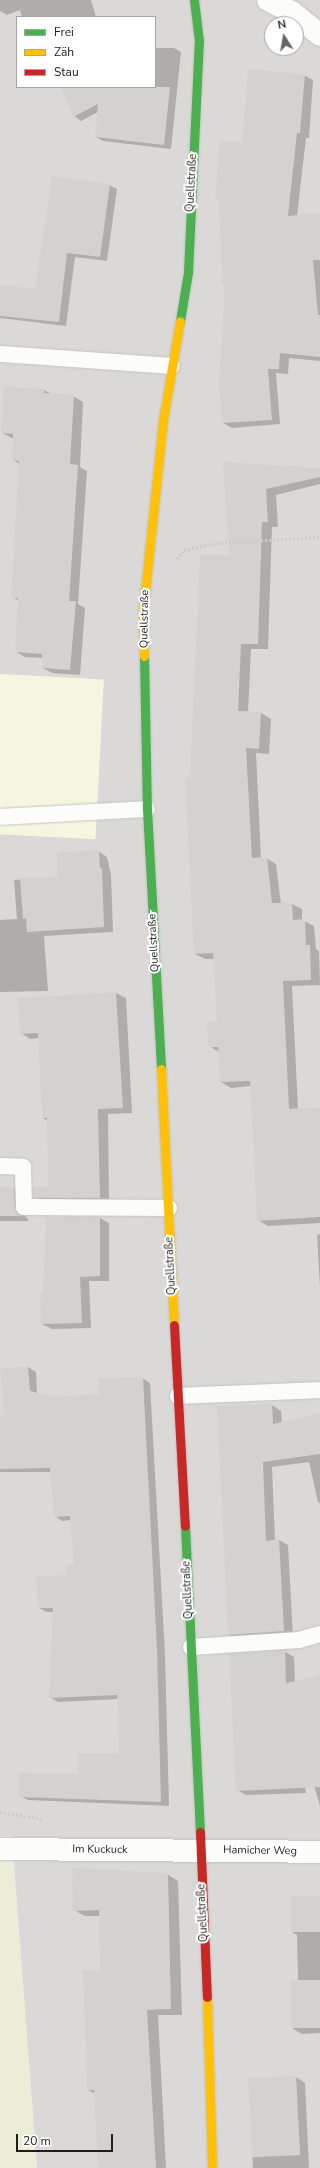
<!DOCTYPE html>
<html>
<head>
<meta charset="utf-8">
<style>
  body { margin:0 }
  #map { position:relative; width:320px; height:2168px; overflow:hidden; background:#eceae5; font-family:"Nunito Sans",sans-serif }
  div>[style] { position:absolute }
  .residential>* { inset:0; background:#dbd9d7 }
  .education>* { inset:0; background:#f6f6e0; transform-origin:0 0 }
  .farmland>* { inset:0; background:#ecedd7 }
  .shadow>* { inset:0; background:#0003 }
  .building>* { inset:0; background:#d4d2ce; transform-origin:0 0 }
  .path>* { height:2.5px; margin-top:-1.25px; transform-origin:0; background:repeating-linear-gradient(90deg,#d7c8c4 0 2px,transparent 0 4px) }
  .roads { filter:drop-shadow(0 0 1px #c4c4c1) drop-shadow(0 0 1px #c4c4c1) }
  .lane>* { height:16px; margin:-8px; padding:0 8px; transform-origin:8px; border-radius:8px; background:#fcfcfb }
  .street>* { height:22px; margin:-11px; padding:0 11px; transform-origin:11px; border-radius:11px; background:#fcfcfb }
  .fast>* { height:9px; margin:-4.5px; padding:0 4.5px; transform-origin:4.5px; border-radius:4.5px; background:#4caf50 }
  .slow>* { height:9px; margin:-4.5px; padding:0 4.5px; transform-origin:4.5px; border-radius:4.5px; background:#ffc107 }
  .jam>* { height:9px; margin:-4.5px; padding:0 4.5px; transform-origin:4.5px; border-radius:4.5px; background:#c62828 }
  span { translate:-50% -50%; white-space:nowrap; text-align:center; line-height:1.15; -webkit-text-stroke:4px #fff; paint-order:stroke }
  .street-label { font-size:11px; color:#1d1d1d }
  .legend { position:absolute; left:16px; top:16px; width:140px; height:72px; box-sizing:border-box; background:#fff; border:1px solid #a5a5a5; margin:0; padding:5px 7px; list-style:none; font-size:12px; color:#1d1d1d }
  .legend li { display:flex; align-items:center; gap:8px; height:20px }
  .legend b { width:20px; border:1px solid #a5a5a5 }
  .north { position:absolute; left:264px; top:16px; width:40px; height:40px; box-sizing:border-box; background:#fff; border:1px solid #a5a5a5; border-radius:50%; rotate:349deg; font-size:11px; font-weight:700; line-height:16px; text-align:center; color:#1d1d1d }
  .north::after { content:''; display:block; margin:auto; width:14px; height:18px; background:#656563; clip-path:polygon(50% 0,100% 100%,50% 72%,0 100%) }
  .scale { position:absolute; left:16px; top:2134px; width:97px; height:18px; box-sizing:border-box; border:2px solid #1d1d1d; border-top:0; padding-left:5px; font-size:12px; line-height:14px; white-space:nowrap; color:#1d1d1d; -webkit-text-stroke:3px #fff; paint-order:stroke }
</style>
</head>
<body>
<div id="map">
  <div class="residential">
    <i style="clip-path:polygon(evenodd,0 0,320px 0,320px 2168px,37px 2168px,12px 1836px,0 1836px,0 0,17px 17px,155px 17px,155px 87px,17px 87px,17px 17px,0 0,272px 24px,296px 24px,296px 48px,272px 48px,272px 24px)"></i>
  </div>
  <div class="education">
    <i style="left:0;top:674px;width:104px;height:160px;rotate:3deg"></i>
  </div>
  <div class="farmland">
    <i style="clip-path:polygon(13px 1863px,37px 2168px,0 2168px,0 1864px)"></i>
  </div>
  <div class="shadow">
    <i style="clip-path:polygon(0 0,91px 0,96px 17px,22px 17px,20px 10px,7px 15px,0 11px)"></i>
    <i style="clip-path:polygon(155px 48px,174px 48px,181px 52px,171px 149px,103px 141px,96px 137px,98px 112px,81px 121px,74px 116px,64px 92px,77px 87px,155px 87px)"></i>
    <i style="clip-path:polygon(304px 75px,313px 80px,309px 138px,306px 138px,297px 216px,320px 215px,320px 361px,289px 358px,288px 374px,276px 373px,280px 424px,232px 428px,223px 423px,226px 284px,223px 282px,220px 201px,216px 198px,242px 144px)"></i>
    <i style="clip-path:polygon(109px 185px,117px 189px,107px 261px,75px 257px,66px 326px,0 318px,0 286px,36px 290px)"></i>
    <i style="clip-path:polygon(44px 390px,53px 395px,73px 396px,83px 402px,80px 467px,87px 471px,78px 604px,85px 608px,80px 675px,52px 673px,43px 668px,43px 658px,25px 657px,16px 652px,19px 601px,12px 597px,20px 464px,13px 460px,14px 439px,2px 433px)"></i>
    <i style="clip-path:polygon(224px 463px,320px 469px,320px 484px,276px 495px,278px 527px,272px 527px,268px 649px,251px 649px,248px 713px,261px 713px,271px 719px,269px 754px,256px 753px,261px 858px,266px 858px,276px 864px,281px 904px,292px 904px,302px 909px,302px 920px,314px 926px,316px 949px,319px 951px,320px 985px,292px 986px,298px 1109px,320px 1108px,320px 1223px,268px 1226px,258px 1220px,251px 1086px,231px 1088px,221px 1082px,219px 1052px,209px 1046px,218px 1022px,214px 959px,205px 959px,195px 954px,191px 778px,230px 556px)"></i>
    <i style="clip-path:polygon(98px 851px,107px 857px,111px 875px,113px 932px,44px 936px,48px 991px,0 992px,0 920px,17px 919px,14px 880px,58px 878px)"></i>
    <i style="clip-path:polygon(116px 993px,126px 998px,132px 1113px,108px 1114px,109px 1203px,44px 1202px,34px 1197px,49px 1188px,48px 1121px,43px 1118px,40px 1038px,30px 1039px,21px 1033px)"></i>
    <i style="clip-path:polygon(0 1187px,14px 1188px,23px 1193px,24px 1214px,29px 1221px,0 1221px)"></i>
    <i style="clip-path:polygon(100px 1218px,109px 1223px,109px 1281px,89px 1281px,91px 1328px,52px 1329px,42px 1324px,43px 1294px)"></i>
    <i style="clip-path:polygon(320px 1234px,320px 1287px,317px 1235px)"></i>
    <i style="clip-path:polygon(28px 1367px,36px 1372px,37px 1394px,55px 1398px,100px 1395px,142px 1378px,150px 1383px,165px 1654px,169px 1806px,28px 1800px,20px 1796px,79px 1775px,120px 1754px,119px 1699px,58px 1702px,50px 1697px,54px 1612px,46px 1612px,39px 1608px,75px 1565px,71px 1520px,62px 1521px,55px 1516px,51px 1472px,0 1472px,0 1416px,5px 1416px,1px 1369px)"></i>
    <i style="clip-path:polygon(272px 1405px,281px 1411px,282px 1423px,320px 1422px,320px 1503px,318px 1502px,309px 1462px,272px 1467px,275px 1540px,279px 1540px,288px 1545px,293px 1637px,238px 1640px,229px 1635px)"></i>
    <i style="clip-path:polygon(284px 1651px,294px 1657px,295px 1682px,320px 1677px,320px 1728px,297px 1732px,306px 1793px,246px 1795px,237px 1790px)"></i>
    <i style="clip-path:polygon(320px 1780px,320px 1806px,313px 1782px)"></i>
    <i style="clip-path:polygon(167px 1874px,178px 1881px,182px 2015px,158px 2015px,166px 2168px,99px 2168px,96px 2094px,88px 2090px,101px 1971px,100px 1916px,85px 1916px,74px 1910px)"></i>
    <i style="clip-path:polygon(320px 1897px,320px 2033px,302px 2034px,293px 2029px,298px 1981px,297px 1935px,292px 1932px)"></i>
    <i style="clip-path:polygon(296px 2077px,305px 2083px,309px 2168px,253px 2168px,249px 2079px)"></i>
  </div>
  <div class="building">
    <i style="clip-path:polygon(248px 69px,305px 74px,300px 133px,297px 133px,288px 216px,320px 213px,320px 260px,313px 260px,318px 315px,320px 315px,320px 357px,280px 353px,279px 369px,268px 369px,272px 420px,222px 423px,219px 383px,225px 283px,222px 283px,219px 199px,215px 199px,220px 141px,242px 143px)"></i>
    <i style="clip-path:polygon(61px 87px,170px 87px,164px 145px,95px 137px,98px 104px,73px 117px)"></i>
    <i style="clip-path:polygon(52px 176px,110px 184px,100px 257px,67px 253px,59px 322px,0 316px,0 285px,35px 289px)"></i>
    <i style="clip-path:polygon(4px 386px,45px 389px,44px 393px,74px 395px,70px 464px,78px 465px,69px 601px,76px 601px,70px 670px,42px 668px,42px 654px,15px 652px,18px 598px,11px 598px,19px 461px,12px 460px,13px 434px,1px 433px)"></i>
    <i style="clip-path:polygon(223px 462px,320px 468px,320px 477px,266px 489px,268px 522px,262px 522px,258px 644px,241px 644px,238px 711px,261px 712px,259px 749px,246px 748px,252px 858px,267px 857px,272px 903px,292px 903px,293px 920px,305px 919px,306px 945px,310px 945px,311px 980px,283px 981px,289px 1109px,320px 1107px,320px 1217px,257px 1221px,250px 1081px,220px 1082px,218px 1047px,208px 1047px,207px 1022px,217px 1021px,213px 953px,194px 954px,185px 778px,190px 777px,200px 555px,229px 555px)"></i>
    <i style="clip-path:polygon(99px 850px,100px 869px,102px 868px,104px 927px,27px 932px,26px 918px,23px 919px,20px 878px,57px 877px,57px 853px)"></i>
    <i style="clip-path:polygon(116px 992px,123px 1108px,98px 1109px,100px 1198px,33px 1198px,33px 1187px,48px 1187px,47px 1118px,42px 1118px,38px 1033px,20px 1034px,18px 998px)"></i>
    <i style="clip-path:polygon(0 1187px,14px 1187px,15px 1208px,22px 1216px,0 1216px)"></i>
    <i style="clip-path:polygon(46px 1217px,100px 1217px,100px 1276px,80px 1277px,82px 1323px,41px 1324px,40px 1293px,43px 1293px)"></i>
    <i style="clip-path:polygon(28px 1366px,30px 1391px,55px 1397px,99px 1394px,98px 1378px,143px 1377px,157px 1649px,161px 1802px,19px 1797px,19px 1773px,78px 1774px,78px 1753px,119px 1753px,117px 1695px,49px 1698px,53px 1608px,38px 1608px,36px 1576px,67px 1575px,66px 1565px,74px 1564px,70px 1516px,54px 1517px,50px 1468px,0 1469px,0 1415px,4px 1415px,0 1369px)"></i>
    <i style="clip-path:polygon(272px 1404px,273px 1424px,320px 1413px,320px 1454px,263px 1462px,266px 1541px,279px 1539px,284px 1631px,228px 1635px,217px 1406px)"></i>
    <i style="clip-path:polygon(285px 1650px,286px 1683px,320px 1676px,320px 1787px,236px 1791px,229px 1654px)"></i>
    <i style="clip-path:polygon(72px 1868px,168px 1873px,171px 2009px,147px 2010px,156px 2168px,98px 2168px,94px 2090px,87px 2090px,83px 1970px,100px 1970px,99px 1910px,73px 1911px)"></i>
    <i style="left:291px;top:1896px;width:29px;height:36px"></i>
    <i style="left:320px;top:1980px;width:48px;height:29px;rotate:90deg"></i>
    <i style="left:296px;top:2076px;width:79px;height:48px;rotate:87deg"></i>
  </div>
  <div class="path">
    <i style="left:177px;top:559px;width:11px;rotate:-52deg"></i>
    <i style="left:184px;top:550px;width:34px;rotate:-12deg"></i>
    <i style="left:217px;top:543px;width:103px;rotate:-3.3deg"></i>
    <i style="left:0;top:1812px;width:44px;rotate:9.2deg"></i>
  </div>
  <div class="roads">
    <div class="lane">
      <i style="left:0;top:354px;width:172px;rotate:4deg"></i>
      <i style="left:0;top:817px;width:147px;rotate:-3.1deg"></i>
      <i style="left:0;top:1166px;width:23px;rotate:2deg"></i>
      <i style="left:23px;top:1167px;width:40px;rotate:88.6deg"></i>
      <i style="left:24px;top:1207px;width:145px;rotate:0.4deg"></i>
      <i style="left:178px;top:1396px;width:142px;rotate:-2.4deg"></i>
      <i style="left:191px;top:1647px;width:108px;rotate:-3.7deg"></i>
      <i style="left:299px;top:1640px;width:22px;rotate:-16deg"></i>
    </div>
    <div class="street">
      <i style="left:268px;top:0;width:28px;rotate:27deg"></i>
      <i style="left:293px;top:13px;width:35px;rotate:39deg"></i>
      <i style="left:0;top:1849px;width:320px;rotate:0.5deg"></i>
    </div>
    <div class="fast">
      <i style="left:180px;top:321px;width:50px;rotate:-80.7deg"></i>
      <i style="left:188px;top:272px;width:231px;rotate:-87.3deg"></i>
      <i style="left:199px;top:41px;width:41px;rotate:-97deg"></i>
      <i style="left:144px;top:656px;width:153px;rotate:88.9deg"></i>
      <i style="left:147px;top:809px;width:260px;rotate:86.9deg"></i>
      <i style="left:185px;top:1526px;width:306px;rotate:87.2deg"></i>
    </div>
    <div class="slow">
      <i style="left:144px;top:656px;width:45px;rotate:-91.3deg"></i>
      <i style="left:143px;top:611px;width:192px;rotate:-84deg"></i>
      <i style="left:163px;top:420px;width:100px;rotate:-80.3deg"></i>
      <i style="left:161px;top:1069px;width:256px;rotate:87.1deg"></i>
      <i style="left:207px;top:1997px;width:171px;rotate:88.3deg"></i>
    </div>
    <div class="jam">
      <i style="left:174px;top:1325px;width:201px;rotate:86.9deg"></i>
      <i style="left:200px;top:1832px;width:165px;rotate:87.6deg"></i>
    </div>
  </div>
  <div class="street-label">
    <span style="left:192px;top:183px;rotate:-87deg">Quellstraße</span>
    <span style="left:145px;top:619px;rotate:-89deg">Quellstraße</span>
    <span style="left:154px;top:943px;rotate:-93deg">Quellstraße</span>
    <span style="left:171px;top:1266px;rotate:-93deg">Quellstraße</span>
    <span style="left:188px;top:1590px;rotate:-93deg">Quellstraße</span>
    <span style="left:100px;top:1850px;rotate:1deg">Im Kuckuck</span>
    <span style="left:260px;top:1851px;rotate:1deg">Hamicher Weg</span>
    <span style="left:203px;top:1913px;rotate:-93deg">Quellstraße</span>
  </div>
  <ul class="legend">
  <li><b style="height:5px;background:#4caf50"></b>Frei</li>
  <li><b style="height:5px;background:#ffc107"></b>Zäh</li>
  <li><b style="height:5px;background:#c62828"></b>Stau</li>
  </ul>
  <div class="north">N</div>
  <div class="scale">20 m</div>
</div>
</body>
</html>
